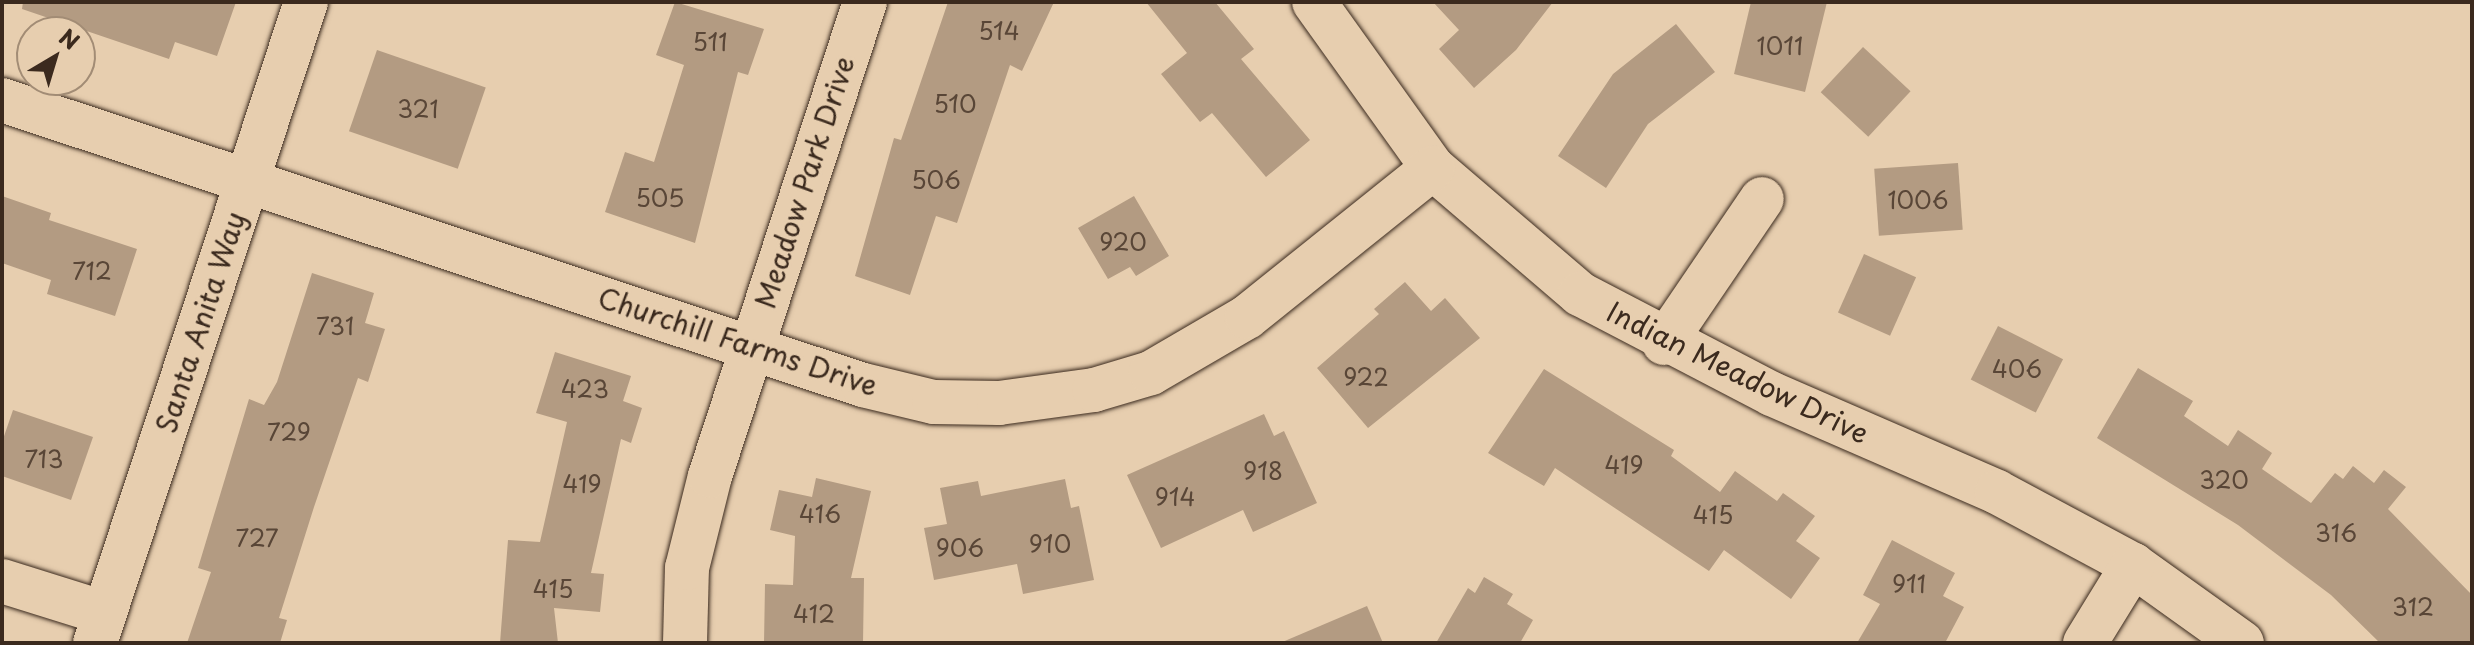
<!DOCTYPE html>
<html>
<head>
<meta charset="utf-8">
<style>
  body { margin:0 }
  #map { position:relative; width:2474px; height:645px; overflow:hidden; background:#e7ceaf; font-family:"Playpen Sans",sans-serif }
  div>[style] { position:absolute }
  .building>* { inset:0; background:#b39b82; transform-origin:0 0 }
  .roads { filter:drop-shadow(0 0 2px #3b2a1e) drop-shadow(0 0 2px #3b2a1e) }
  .minor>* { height:44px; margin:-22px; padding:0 22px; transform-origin:22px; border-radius:22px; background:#e7ceaf }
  span { translate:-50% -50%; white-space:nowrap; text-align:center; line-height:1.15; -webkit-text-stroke:6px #e7ceaf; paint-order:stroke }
  .number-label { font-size:24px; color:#594637 }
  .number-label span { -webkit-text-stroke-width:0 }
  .street-label { font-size:28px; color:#3b2a1e }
  .frame { position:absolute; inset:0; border:4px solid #3b2a1e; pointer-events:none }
  .north { position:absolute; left:16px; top:16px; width:80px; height:80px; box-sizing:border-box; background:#e7ceaf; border:2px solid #a28c75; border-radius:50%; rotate:38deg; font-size:22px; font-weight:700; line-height:32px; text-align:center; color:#3b2a1e }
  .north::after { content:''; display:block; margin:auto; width:28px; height:36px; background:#3b2a1e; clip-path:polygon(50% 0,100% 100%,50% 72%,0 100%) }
</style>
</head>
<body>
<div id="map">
  <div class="building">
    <i style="clip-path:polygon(23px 2px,236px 2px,217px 56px,175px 42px,169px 59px,22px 9px)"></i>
    <i style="clip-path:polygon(675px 2px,764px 29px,748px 75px,738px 72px,695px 243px,605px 212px,625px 152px,654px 162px,684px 65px,656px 55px)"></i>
    <i style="clip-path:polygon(948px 2px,1054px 2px,1022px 71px,1010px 65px,957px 223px,936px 216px,910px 295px,855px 276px,894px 138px,901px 140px)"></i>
    <i style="clip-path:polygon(1146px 2px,1215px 2px,1254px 49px,1241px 59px,1310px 140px,1266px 177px,1212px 113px,1200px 122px,1161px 74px,1187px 53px)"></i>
    <i style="clip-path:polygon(1433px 2px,1553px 2px,1516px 50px,1474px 88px,1439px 49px,1459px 30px)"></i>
    <i style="clip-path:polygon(1751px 2px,1827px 2px,1805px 92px,1734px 74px)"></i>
    <i style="clip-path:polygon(1676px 24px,1715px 72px,1648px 124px,1606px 188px,1558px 156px,1613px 74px)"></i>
    <i style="left:1863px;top:47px;width:65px;height:62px;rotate:43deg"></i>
    <i style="left:377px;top:50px;width:115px;height:86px;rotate:19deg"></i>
    <i style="left:1958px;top:163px;width:67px;height:84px;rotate:86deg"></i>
    <i style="clip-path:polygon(2px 196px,51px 213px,49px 220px,137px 249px,115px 316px,47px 294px,51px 280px,2px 263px)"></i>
    <i style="clip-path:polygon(1134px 196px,1169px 256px,1136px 276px,1130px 267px,1108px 279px,1078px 228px)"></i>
    <i style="left:1864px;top:254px;width:57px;height:64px;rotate:24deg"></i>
    <i style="clip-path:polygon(312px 273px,374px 293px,365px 323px,385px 329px,368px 382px,358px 378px,314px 507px,279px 618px,287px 620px,280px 643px,187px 643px,211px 572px,198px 568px,249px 399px,264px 405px,277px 382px)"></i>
    <i style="clip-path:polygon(1405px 282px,1431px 311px,1445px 298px,1480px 338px,1368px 428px,1317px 368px,1379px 314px,1374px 309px)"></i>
    <i style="left:1998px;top:326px;width:73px;height:60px;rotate:27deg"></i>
    <i style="clip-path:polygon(555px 352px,631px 376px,623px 401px,642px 408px,631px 443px,621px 439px,591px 573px,604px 574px,600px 612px,554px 608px,558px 643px,500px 643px,508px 540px,540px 542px,567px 422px,536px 413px)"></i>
    <i style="clip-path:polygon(2138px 368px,2193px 401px,2184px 416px,2228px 446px,2238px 430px,2272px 453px,2262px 469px,2311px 503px,2335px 473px,2343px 479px,2353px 466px,2374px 483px,2384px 470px,2406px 487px,2388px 509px,2472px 595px,2472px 643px,2380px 643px,2331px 595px,2238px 525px,2097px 438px)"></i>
    <i style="clip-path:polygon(1544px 369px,1674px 450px,1671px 456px,1720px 492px,1735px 471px,1777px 501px,1783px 493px,1815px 516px,1796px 541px,1820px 558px,1791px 599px,1724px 550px,1709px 571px,1555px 468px,1544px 486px,1488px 453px)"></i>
    <i style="clip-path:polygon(13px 410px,93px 437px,71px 500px,2px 476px,2px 442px)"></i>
    <i style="clip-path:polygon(1264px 414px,1274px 436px,1284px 431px,1317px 503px,1253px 532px,1243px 510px,1161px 548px,1127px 475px)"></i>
    <i style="clip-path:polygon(816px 478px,871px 491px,851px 578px,864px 578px,863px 643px,764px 643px,765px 584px,793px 585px,795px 536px,770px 530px,779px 490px,812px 497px)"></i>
    <i style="clip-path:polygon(1065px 479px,1071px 508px,1079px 506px,1094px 580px,1023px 594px,1017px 564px,934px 580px,924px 528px,947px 524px,940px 488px,978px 481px,981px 496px)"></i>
    <i style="clip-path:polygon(1892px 540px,1955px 573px,1943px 596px,1964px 607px,1945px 643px,1857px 643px,1880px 604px,1863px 595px)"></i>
    <i style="clip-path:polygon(1484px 577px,1513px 594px,1507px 604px,1533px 620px,1520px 643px,1436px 643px,1468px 588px,1475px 593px)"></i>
    <i style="clip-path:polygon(1367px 606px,1383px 643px,1280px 643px)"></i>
  </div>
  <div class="roads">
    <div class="minor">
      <i style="left:1314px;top:2px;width:204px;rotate:54.4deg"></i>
      <i style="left:1433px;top:168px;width:194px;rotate:40.6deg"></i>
      <i style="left:1580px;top:294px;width:216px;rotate:27.5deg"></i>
      <i style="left:1772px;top:394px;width:245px;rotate:23.5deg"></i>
      <i style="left:1997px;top:492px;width:154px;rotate:28.2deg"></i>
      <i style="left:2133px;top:565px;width:134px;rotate:35.6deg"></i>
      <i style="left:2px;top:100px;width:907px;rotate:18.32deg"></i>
      <i style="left:863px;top:385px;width:73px;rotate:13.5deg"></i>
      <i style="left:934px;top:402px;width:65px;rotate:0.9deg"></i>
      <i style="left:999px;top:403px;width:96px;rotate:-7.8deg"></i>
      <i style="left:1094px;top:390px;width:59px;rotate:-16.6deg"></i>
      <i style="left:1151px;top:373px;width:111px;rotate:-30.3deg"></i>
      <i style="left:1247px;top:317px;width:238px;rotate:-38.7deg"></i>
      <i style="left:1664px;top:343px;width:174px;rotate:-55.8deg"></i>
      <i style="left:2px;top:581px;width:107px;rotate:17.4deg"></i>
      <i style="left:95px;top:643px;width:675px;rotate:-71.78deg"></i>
      <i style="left:685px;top:643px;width:75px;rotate:-88.5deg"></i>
      <i style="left:687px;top:568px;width:95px;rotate:-76deg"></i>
      <i style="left:710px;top:476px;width:499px;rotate:-71.9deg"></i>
      <i style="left:2085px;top:643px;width:92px;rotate:-58.4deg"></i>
    </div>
  </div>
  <div class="number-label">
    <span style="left:999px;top:31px">514</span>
    <span style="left:710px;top:42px">511</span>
    <span style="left:1780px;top:46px">1011</span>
    <span style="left:955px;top:104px">510</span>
    <span style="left:418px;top:109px">321</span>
    <span style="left:936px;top:180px">506</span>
    <span style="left:660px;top:198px">505</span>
    <span style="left:1918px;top:200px">1006</span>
    <span style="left:1123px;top:242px">920</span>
    <span style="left:92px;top:271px">712</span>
    <span style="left:335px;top:326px">731</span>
    <span style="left:2017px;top:369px">406</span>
    <span style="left:1366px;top:377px">922</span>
    <span style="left:585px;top:389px">423</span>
    <span style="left:289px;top:432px">729</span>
    <span style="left:44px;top:459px">713</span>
    <span style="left:1624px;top:465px">419</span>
    <span style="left:1263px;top:471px">918</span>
    <span style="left:2224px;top:480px">320</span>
    <span style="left:582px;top:484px">419</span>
    <span style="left:1175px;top:497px">914</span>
    <span style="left:820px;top:514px">416</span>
    <span style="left:1713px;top:515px">415</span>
    <span style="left:2336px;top:533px">316</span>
    <span style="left:257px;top:538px">727</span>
    <span style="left:1050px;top:544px">910</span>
    <span style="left:960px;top:548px">906</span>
    <span style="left:1909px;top:584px">911</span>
    <span style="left:553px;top:589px">415</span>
    <span style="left:2413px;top:607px">312</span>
    <span style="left:814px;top:614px">412</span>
  </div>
  <div class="street-label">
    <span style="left:804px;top:182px;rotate:-72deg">Meadow Park Drive</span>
    <span style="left:200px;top:322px;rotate:-72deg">Santa Anita Way</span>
    <span style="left:738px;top:341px;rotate:18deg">Churchill Farms Drive</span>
    <span style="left:1738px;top:372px;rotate:26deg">Indian Meadow Drive</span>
  </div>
  <div class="frame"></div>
  <div class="north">N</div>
</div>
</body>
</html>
